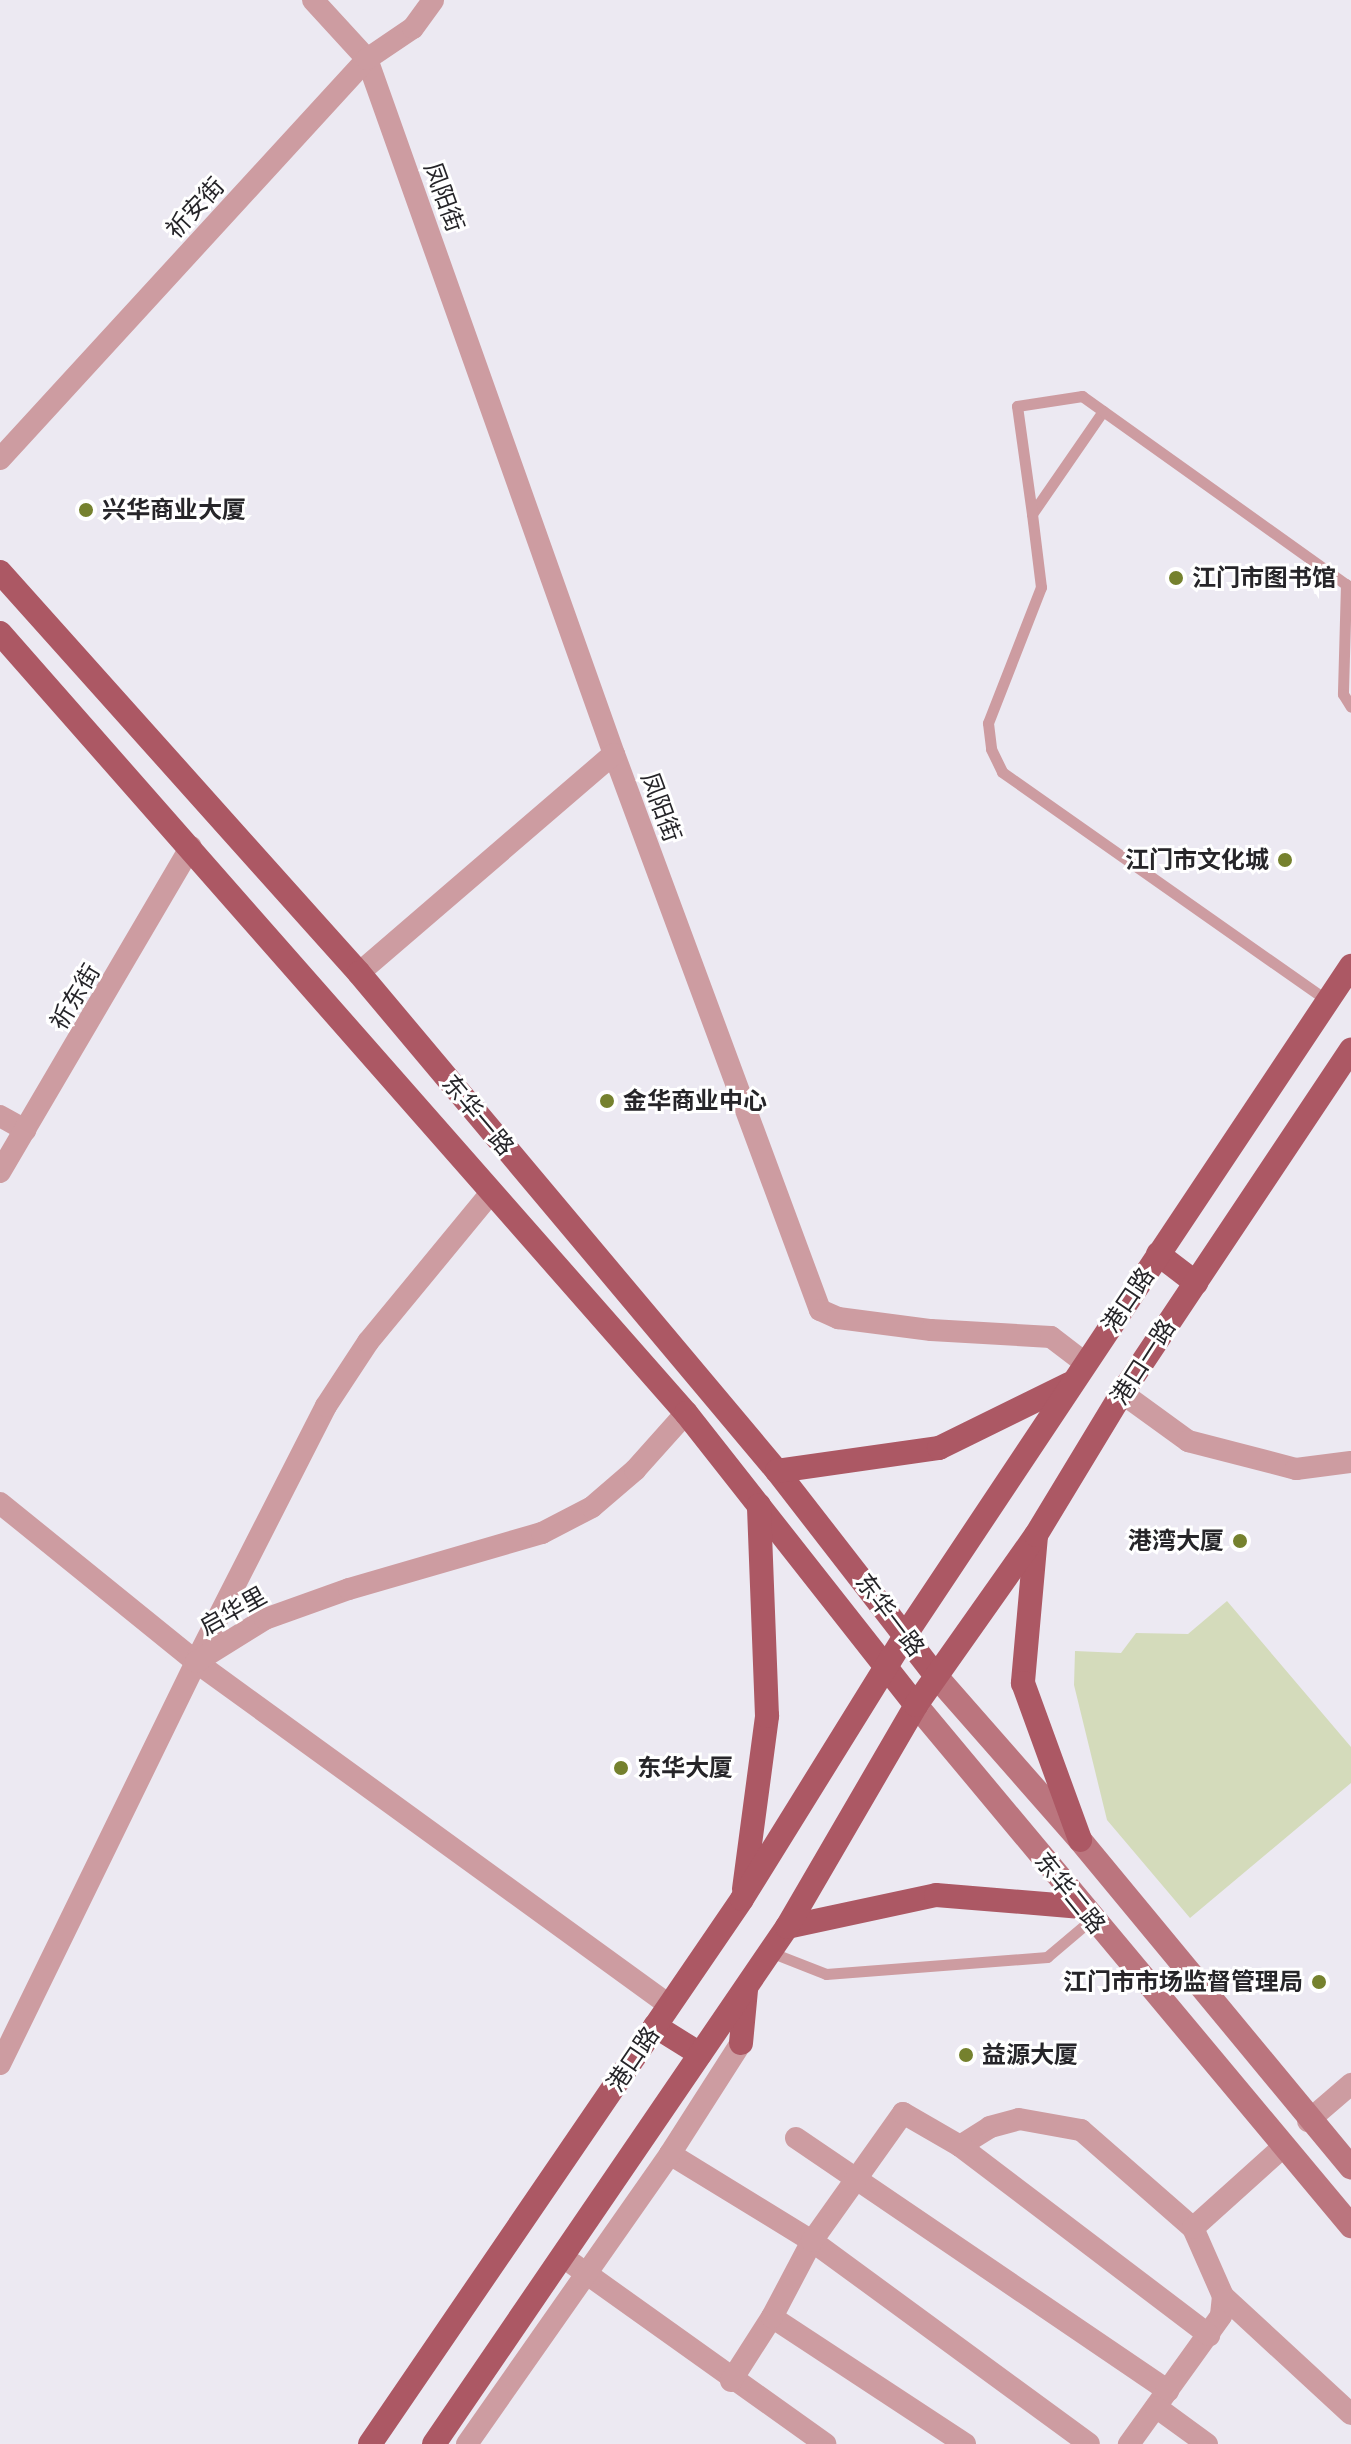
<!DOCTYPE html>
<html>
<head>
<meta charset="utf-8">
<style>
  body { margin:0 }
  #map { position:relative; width:1351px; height:2444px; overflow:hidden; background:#ece9f2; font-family:Cabin,"Noto Sans SC",sans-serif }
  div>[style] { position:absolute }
  .green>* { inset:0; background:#d4dbbb }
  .service>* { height:11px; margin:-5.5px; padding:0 5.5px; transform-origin:5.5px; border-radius:5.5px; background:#cd9ca1 }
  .minor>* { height:22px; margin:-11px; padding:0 11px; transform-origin:11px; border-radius:11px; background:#cd9ca1 }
  .secondary>* { height:24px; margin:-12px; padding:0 12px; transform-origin:12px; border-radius:12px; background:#bb757e }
  .primary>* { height:24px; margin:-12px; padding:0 12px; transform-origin:12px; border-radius:12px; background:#ac5864 }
  .dots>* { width:22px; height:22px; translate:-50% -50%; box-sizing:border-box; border:4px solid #fff; border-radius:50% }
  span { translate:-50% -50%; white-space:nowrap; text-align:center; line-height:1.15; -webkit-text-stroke:6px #fff; paint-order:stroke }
  .street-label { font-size:24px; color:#262529 }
  .poi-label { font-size:24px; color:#262529; font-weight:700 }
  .left { translate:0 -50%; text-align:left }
  .right { translate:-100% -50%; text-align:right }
</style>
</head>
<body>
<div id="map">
  <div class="green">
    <i style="clip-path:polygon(1227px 1601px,1351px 1747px,1351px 1783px,1190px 1918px,1107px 1820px,1074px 1685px,1075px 1651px,1121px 1653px,1136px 1633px,1188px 1634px)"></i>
  </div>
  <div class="service">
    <i style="left:1103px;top:411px;width:125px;rotate:124.6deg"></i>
    <i style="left:1032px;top:514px;width:74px;rotate:83deg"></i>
    <i style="left:1041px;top:587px;width:146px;rotate:111.3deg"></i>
    <i style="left:988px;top:723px;width:26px;rotate:83deg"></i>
    <i style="left:991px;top:749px;width:25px;rotate:64deg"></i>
    <i style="left:1002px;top:772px;width:398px;rotate:35.1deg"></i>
    <i style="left:1032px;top:514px;width:109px;rotate:-97.9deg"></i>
    <i style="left:1017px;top:406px;width:66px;rotate:-8.7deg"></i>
    <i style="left:1082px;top:396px;width:324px;rotate:35.5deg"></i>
    <i style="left:1346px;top:584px;width:110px;rotate:91.6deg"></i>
    <i style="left:1343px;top:694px;width:15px;rotate:58deg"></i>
    <i style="left:770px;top:1952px;width:60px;rotate:21.4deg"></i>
    <i style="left:826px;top:1974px;width:222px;rotate:-4.4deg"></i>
    <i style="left:1047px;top:1957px;width:59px;rotate:-40.2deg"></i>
  </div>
  <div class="minor">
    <i style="left:313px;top:0;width:80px;rotate:47.5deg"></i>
    <i style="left:367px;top:59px;width:738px;rotate:70.44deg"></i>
    <i style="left:614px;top:754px;width:593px;rotate:69.67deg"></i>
    <i style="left:820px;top:1310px;width:20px;rotate:24deg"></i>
    <i style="left:838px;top:1318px;width:94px;rotate:7.4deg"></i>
    <i style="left:931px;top:1330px;width:120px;rotate:3.3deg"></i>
    <i style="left:1051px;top:1337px;width:43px;rotate:37.4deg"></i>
    <i style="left:0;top:459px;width:543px;rotate:-47.46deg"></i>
    <i style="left:367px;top:59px;width:55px;rotate:-34deg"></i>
    <i style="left:413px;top:28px;width:34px;rotate:-54deg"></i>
    <i style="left:359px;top:973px;width:336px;rotate:-40.7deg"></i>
    <i style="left:0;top:1116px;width:29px;rotate:29deg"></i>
    <i style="left:0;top:1172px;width:377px;rotate:-59.6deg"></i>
    <i style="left:1122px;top:1393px;width:82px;rotate:36deg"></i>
    <i style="left:1188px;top:1441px;width:112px;rotate:14.5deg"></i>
    <i style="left:1296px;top:1469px;width:55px;rotate:-7.3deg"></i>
    <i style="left:0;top:1503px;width:252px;rotate:39deg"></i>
    <i style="left:196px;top:1662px;width:584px;rotate:35.95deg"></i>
    <i style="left:196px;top:1661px;width:286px;rotate:-63deg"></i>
    <i style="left:326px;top:1406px;width:77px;rotate:-56.7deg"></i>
    <i style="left:368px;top:1342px;width:192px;rotate:-50.5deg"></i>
    <i style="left:0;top:2064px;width:447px;rotate:-64deg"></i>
    <i style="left:196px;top:1662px;width:81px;rotate:-31.9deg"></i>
    <i style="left:265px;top:1619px;width:89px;rotate:-19.7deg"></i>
    <i style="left:349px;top:1589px;width:201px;rotate:-16.2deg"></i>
    <i style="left:542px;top:1533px;width:56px;rotate:-27.5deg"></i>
    <i style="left:592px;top:1507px;width:57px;rotate:-40.7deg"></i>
    <i style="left:635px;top:1470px;width:76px;rotate:-48.2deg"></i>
    <i style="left:1308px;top:2121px;width:57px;rotate:-40.7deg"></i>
    <i style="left:796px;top:2138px;width:450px;rotate:34.2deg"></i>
    <i style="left:960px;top:2146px;width:36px;rotate:-32deg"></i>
    <i style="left:990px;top:2127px;width:30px;rotate:-15deg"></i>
    <i style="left:1019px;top:2119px;width:63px;rotate:10.1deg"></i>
    <i style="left:1081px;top:2130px;width:149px;rotate:41.2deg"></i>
    <i style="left:1193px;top:2228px;width:74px;rotate:66.2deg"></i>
    <i style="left:1223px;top:2296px;width:20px;rotate:96deg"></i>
    <i style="left:1221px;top:2316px;width:158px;rotate:125.7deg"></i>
    <i style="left:670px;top:2154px;width:167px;rotate:31.5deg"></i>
    <i style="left:812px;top:2241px;width:343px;rotate:36.2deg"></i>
    <i style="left:1193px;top:2228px;width:120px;rotate:-42deg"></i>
    <i style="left:573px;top:2264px;width:310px;rotate:35.5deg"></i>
    <i style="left:1223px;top:2296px;width:174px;rotate:42.7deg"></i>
    <i style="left:731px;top:2381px;width:76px;rotate:-57.4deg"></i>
    <i style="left:1156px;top:2407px;width:63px;rotate:36deg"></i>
    <i style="left:467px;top:2444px;width:354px;rotate:-55deg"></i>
    <i style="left:670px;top:2154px;width:132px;rotate:-57.4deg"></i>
    <i style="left:965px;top:2444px;width:231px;rotate:-146.7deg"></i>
    <i style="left:772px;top:2317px;width:86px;rotate:-62.2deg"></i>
    <i style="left:812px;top:2241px;width:157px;rotate:-54.6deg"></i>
    <i style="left:903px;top:2113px;width:66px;rotate:30.1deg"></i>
    <i style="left:960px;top:2146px;width:313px;rotate:37.2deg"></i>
  </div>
  <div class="secondary">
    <i style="left:935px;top:1675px;width:220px;rotate:48.7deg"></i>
    <i style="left:1080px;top:1840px;width:425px;rotate:50.4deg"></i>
    <i style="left:916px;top:1705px;width:679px;rotate:50.14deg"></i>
  </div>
  <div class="primary">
    <i style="left:0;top:572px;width:538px;rotate:48.16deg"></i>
    <i style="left:359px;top:973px;width:650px;rotate:49.99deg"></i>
    <i style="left:777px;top:1471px;width:258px;rotate:52.2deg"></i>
    <i style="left:0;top:633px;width:1039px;rotate:48.67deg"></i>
    <i style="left:686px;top:1413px;width:372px;rotate:51.8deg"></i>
    <i style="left:1158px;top:1254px;width:48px;rotate:37.3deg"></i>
    <i style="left:777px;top:1471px;width:164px;rotate:-8.1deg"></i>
    <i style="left:939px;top:1448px;width:145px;rotate:-26.2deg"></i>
    <i style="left:1036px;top:1536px;width:148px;rotate:95.1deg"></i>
    <i style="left:1023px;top:1683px;width:167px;rotate:70deg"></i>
    <i style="left:744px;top:1889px;width:175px;rotate:-82.4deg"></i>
    <i style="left:767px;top:1716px;width:211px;rotate:-92.2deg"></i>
    <i style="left:787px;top:1927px;width:152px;rotate:-12.1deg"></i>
    <i style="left:936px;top:1895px;width:146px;rotate:4.7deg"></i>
    <i style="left:655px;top:2026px;width:53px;rotate:31.9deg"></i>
    <i style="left:741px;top:2043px;width:53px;rotate:-84.6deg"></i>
    <i style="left:370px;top:2444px;width:660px;rotate:-55.68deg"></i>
    <i style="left:742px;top:1899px;width:312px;rotate:-58.2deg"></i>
    <i style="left:906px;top:1634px;width:803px;rotate:-56.33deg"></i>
    <i style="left:434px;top:2444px;width:626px;rotate:-55.68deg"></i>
    <i style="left:787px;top:1927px;width:257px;rotate:-59.8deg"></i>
    <i style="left:916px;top:1705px;width:208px;rotate:-54.8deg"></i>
    <i style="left:1036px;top:1535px;width:166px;rotate:-58.8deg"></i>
    <i style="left:1122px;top:1393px;width:413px;rotate:-56.3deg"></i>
  </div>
  <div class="dots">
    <i style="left:86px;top:510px;background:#75812e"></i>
    <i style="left:1176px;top:578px;background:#75812e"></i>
    <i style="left:1285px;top:860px;background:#75812e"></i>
    <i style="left:607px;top:1101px;background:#75812e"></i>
    <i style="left:1240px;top:1541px;background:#75812e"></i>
    <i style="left:621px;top:1768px;background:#75812e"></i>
    <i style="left:1319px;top:1982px;background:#75812e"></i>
    <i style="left:966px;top:2055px;background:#75812e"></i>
  </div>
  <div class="street-label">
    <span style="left:444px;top:197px;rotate:70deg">凤阳街</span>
    <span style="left:195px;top:208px;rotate:-47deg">祈安街</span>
    <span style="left:661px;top:807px;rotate:70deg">凤阳街</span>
    <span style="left:75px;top:997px;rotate:-59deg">祈东街</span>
    <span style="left:478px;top:1115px;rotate:50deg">东华一路</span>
    <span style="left:1128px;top:1300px;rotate:-56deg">港口路</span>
    <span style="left:1143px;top:1362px;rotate:-57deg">港口一路</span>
    <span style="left:233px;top:1611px;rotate:-29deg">启华里</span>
    <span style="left:890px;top:1615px;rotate:53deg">东华一路</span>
    <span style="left:1070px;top:1893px;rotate:51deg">东华二路</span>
    <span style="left:633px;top:2059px;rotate:-56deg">港口路</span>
  </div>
  <div class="poi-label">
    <span class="left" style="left:102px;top:510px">兴华商业大厦</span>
    <span class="left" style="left:1192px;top:578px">江门市图书馆</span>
    <span class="right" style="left:1269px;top:860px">江门市文化城</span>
    <span class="left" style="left:623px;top:1101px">金华商业中心</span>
    <span class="right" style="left:1224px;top:1541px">港湾大厦</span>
    <span class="left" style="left:637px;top:1768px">东华大厦</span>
    <span class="right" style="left:1303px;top:1982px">江门市市场监督管理局</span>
    <span class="left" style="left:982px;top:2055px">益源大厦</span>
  </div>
</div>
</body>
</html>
